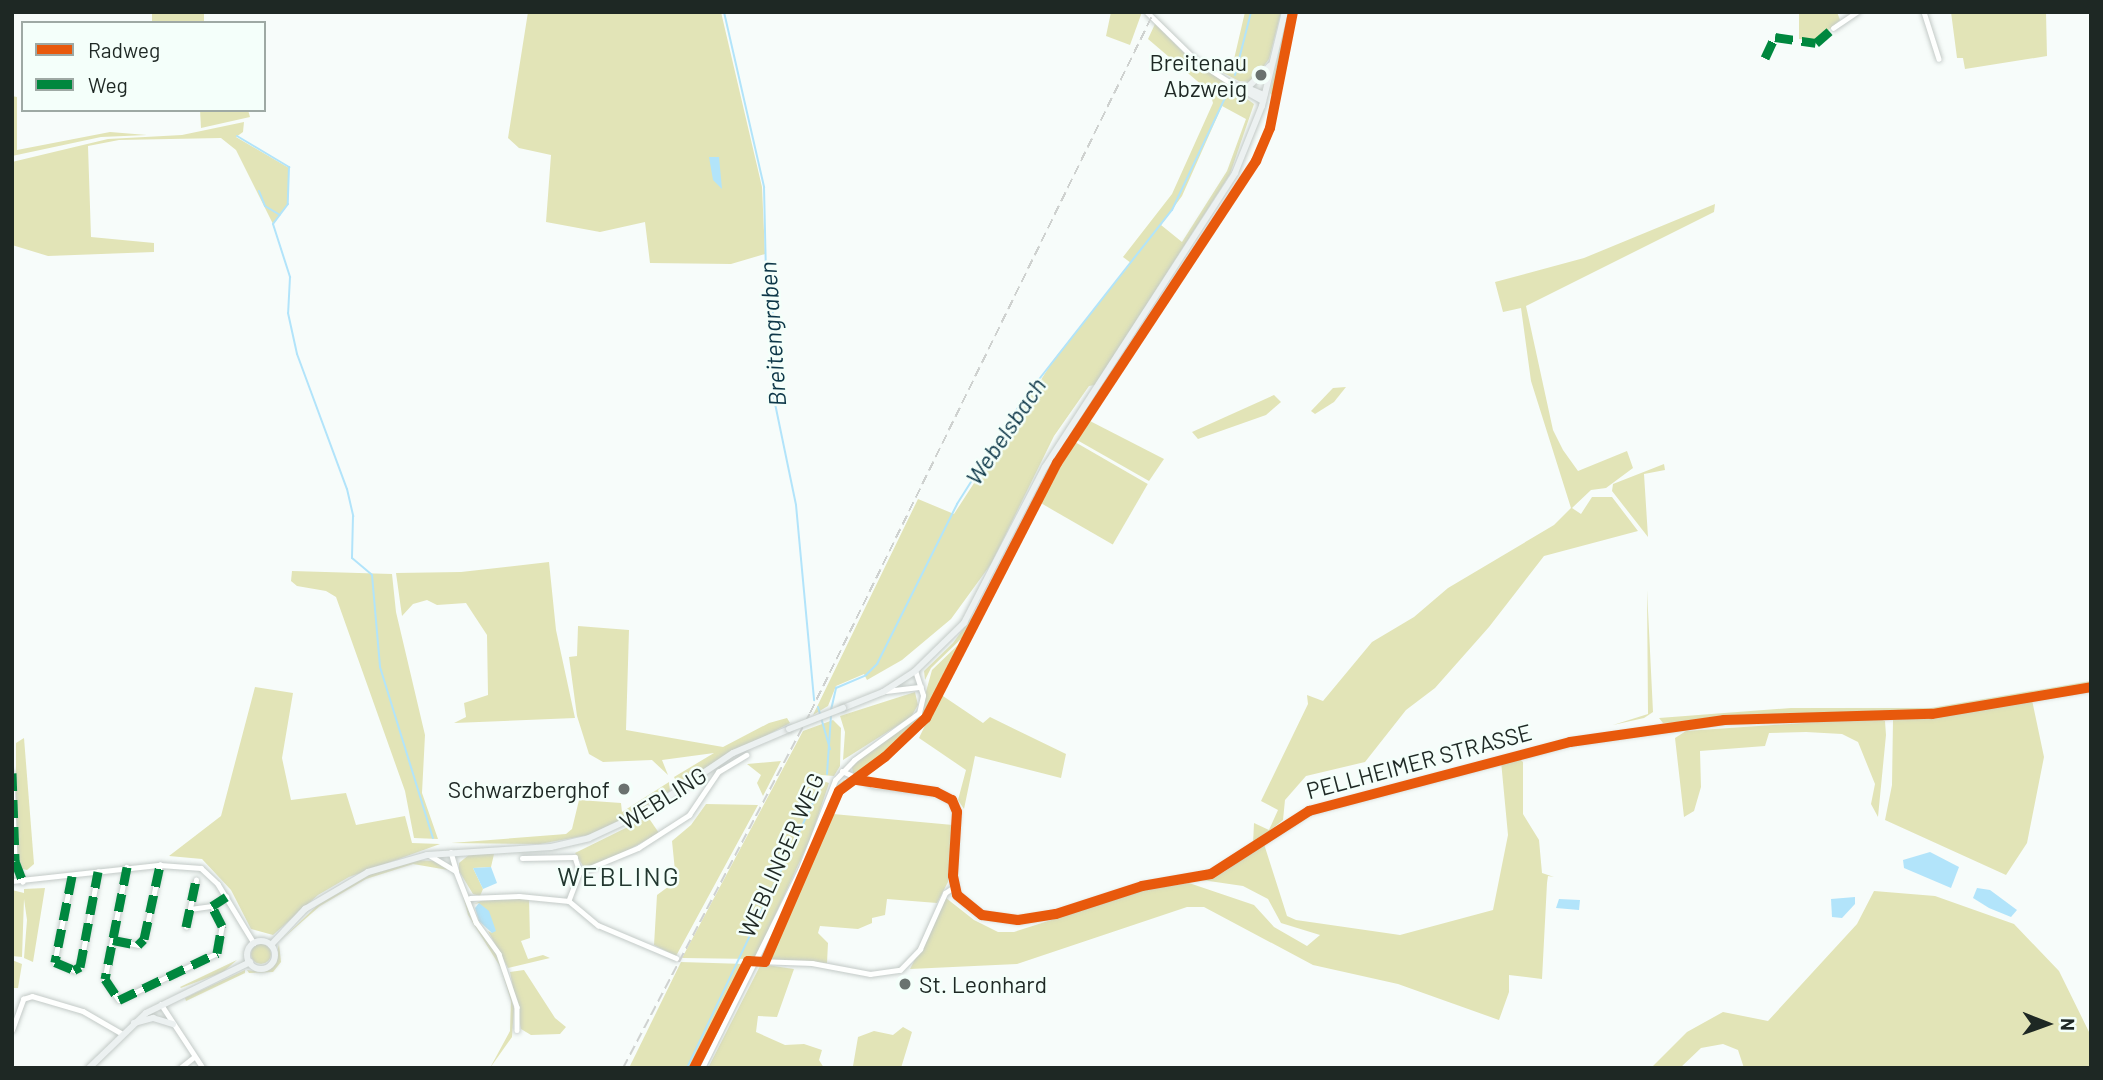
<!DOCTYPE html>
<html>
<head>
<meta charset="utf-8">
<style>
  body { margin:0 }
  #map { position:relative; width:2103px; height:1080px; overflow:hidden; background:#f7fcfa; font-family:Barlow,sans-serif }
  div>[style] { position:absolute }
  .green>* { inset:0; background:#e2e4b7; transform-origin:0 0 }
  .round { border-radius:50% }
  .water>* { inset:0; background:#b2e4fa }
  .stream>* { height:2px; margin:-1px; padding:0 1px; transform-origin:1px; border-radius:1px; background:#b2e4fa }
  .roads { filter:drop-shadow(0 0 2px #c3cac7) drop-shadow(0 0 2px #c3cac7) }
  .minor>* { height:4.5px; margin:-2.25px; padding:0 2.25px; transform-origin:2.25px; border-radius:2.25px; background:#fefffe }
  .tertiary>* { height:5px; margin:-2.5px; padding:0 2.5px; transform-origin:2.5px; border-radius:2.5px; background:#fefffe }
  .secondary>* { height:6px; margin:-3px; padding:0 3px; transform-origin:3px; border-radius:3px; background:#ecf1f1 }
  .secondary>.ring { margin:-3px; padding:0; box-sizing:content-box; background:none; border:6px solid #ecf1f1; border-radius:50% }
  .rail>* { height:2px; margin-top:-1px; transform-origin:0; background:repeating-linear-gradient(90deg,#cfd2d0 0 10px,transparent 0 15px) }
  .bridges { filter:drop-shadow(0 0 2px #c3cac7) drop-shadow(0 0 2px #c3cac7) }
  .secondary-bridge>* { height:6px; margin:-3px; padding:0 3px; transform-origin:3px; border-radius:3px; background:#ecf1f1 }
  .quiet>* { height:9px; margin-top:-4.5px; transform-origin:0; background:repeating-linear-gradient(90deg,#00873e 0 18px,transparent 0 27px) }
  .cycleway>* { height:10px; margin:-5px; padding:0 5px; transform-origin:5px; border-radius:5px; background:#e8590c }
  .dots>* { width:19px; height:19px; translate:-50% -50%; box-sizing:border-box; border:4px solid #f4fffa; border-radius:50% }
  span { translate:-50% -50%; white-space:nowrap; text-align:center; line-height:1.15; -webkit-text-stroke:5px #f4fffa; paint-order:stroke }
  .poi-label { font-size:23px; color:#1e2824 }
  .right { translate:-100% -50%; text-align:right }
  .left { translate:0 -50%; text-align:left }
  .street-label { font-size:23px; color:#1e2824 }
  .water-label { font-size:24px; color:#0d3748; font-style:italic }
  .quarter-label { font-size:26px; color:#22372f; letter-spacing:2px }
  .frame { position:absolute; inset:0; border:14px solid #1e2824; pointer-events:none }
  .legend { position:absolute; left:21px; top:21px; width:245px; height:91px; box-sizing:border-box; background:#f4fffa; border:2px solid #9ea9a4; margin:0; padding:9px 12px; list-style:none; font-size:21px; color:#1e2824 }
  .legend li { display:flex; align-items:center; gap:14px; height:35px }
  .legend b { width:35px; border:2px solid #9ea9a4 }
  .north { position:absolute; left:2012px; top:989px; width:70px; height:70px; -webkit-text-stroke:5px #f4fffa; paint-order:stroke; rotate:91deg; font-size:19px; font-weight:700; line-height:28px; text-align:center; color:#1e2824 }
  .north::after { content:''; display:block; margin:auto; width:24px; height:32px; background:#1e2824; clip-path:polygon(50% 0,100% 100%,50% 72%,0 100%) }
</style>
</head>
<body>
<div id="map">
  <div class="green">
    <i style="left:152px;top:12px;width:52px;height:11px"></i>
    <i style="clip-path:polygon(528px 12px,721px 12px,762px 187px,765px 254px,731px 264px,650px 263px,645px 222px,600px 232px,546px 222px,551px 155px,519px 148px,508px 138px)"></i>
    <i style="clip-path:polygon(1111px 12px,1142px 12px,1130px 45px,1106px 36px)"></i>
    <i style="clip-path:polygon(1245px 12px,1281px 12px,1269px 59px,1252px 82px,1239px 81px,1212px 67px,1231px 72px)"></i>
    <i style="clip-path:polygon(1288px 12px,1292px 12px,1272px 95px,1270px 93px)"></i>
    <i style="clip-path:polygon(1799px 12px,1837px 12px,1840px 20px,1816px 41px,1799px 39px)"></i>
    <i style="clip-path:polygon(1951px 12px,2046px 12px,2047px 56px,1965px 69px,1963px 58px,1957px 58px)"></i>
    <i style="clip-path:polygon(evenodd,1155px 24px,1183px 52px,1254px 104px,1230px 174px,1095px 385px,1089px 386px,1054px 436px,991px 564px,951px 619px,902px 660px,867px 680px,864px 674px,836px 686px,828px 706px,813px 715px,918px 499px,954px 514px,1055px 358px,1131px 263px,1123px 257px,1172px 194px,1213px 103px,1210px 92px,1148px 39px,1155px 24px,1222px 106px,1246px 119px,1227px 171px,1182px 242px,1161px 225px,1182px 196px,1222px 106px)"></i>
    <i style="clip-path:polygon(12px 96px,17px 97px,17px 150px,110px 132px,147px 135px,101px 137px,12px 156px)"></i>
    <i style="clip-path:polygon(200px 110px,248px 110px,250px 117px,201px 128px)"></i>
    <i style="clip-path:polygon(244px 122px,243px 132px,236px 137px,289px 168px,288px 204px,273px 224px,236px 150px,221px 138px,119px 140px,88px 146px,91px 237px,154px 243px,154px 252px,48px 256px,12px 245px,12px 162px,108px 139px,182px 135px)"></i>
    <i style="clip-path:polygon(1715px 204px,1714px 212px,1526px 306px,1553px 430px,1563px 450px,1578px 471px,1627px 451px,1633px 468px,1606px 488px,1591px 490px,1572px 508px,1581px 514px,1592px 497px,1612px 497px,1638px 531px,1544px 556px,1489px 627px,1435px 688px,1406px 710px,1365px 762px,1306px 776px,1285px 800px,1283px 820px,1253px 844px,1254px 823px,1269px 830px,1278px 810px,1261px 801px,1308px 704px,1307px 695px,1323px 701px,1372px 642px,1414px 617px,1448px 588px,1554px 525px,1571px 508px,1531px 381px,1521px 308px,1503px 312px,1495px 282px,1584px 258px)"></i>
    <i style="clip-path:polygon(1183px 264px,1186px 266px,1081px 423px,1080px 419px)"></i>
    <i style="clip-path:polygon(1346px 387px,1334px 402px,1315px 414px,1311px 411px,1333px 388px)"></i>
    <i style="clip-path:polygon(1274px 395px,1281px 402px,1266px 415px,1198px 439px,1192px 432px)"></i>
    <i style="clip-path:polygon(1088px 420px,1164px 459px,1149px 481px,1077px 440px)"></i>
    <i style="clip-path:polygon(1080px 426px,1080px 430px,1032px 503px,1050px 465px)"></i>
    <i style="left:1075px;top:442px;width:84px;height:70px;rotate:30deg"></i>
    <i style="clip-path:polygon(1664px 464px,1665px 470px,1644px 474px,1648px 537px,1612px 491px,1613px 484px)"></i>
    <i style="clip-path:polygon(1027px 514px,978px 614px,962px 638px,931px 668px,925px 680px,924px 671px,953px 643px,979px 607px)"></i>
    <i style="clip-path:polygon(549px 562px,556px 630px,575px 718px,454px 723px,466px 717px,464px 703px,488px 695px,487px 635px,466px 603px,437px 605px,427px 600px,413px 604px,402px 616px,396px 573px,461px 572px)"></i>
    <i style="clip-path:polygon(292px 571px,392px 574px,396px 612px,425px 735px,422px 793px,438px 839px,414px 838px,405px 791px,336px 597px,326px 591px,297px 586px,291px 581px)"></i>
    <i style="clip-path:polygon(1647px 590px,1653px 712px,1644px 718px,1613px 725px,1648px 714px)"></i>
    <i style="clip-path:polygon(578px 626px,629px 630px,626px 730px,723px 747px,769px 723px,787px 718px,790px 723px,677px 783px,674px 777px,714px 753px,662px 760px,668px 775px,652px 760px,603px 762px,589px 754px,577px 716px,569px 657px,577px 656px)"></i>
    <i style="clip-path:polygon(960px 643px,918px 726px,859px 777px,853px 775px,852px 767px,859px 760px,919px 717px,932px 670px)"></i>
    <i style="clip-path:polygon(2091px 681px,2091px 685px,1934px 710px,1663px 723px,1659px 718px,1791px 708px,1931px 708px)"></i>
    <i style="clip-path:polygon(255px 687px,293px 693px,282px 758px,291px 800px,346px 793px,356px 825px,405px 816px,412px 843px,440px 844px,349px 877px,318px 895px,273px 935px,251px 929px,231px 890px,202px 859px,169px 856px,221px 816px)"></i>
    <i style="clip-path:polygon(915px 692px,918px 705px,911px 717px,843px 760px,845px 732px,840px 716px)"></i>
    <i style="clip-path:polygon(940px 694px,983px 723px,990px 717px,1066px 754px,1061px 778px,975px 756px,964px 809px,958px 800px,966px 770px,919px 738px)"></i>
    <i style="clip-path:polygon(2032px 700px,2044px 757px,2027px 843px,2006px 875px,1885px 820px,1892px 785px,1893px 720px)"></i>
    <i style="clip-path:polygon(1877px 718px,1885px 721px,1886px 735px,1878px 817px,1871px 804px,1875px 784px,1858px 742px,1842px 734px,1806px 732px,1769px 733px,1765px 746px,1700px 751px,1701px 787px,1694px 811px,1684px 817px,1675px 738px,1686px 731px)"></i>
    <i style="clip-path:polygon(833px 720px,841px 728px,840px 766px,834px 776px,821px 775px,820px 780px,829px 783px,811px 837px,755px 959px,682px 958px,803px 731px)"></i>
    <i style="clip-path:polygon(24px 738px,34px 864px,27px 870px,22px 869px,16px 850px,16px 743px)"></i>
    <i style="clip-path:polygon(1518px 757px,1523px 762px,1523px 814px,1539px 840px,1542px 873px,1554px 877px,1548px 876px,1547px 883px,1542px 979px,1509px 975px,1509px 992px,1499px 1020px,1398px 984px,1313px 965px,1204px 907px,1187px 907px,1017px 964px,910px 969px,946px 898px,974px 920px,998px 932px,1014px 932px,1145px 890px,1189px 883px,1254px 905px,1274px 927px,1307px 946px,1320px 935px,1281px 923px,1268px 899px,1243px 886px,1202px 880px,1224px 872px,1264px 844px,1287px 916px,1296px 920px,1400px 935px,1493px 910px,1508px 835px,1501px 761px)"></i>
    <i style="clip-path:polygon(781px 761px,763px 796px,757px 783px,761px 775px,747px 764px)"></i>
    <i style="clip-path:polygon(844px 780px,852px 782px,838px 791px,804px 879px,766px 958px,834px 788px)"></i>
    <i style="clip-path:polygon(669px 782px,670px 791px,615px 825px,588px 835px,540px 844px,451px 843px,566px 834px,572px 829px,579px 800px,621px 803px,622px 812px)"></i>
    <i style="clip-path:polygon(706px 804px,758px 805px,676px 956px,654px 945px,657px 895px,676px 881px,672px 841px,691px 825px)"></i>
    <i style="clip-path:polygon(833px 814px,953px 825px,948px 882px,937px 903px,887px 899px,885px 915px,872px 918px,872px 923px,858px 929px,820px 926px,818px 933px,828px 943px,827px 963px,768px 961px)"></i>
    <i style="clip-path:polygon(648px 817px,659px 833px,619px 855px,585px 869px,575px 853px)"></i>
    <i style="clip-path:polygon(470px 854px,494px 854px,491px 867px,473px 868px,483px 889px,480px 896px,473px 894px,459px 871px,459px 863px)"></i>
    <i style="clip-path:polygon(413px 860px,435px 861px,448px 870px,413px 864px,366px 879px,320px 906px,280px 941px,326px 897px,366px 875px)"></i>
    <i style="clip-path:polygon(45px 888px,33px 962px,24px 958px,27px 920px,24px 899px,22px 957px,12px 956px,12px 890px,24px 893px,24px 889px)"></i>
    <i style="clip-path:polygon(1874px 891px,1935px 896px,2014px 924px,2059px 971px,2091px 1036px,2091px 1068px,1744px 1068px,1738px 1050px,1723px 1044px,1701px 1048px,1680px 1068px,1651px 1068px,1687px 1032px,1723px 1012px,1768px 1021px,1857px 924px)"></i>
    <i style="clip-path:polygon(463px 896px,472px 919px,500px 958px,514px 1008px,512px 1037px,490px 1068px,510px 1031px,511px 1001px,501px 968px,468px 915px)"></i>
    <i style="clip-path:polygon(529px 898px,530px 938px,521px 941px,528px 959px,543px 955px,550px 958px,508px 968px,488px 931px,492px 933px,479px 903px,474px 904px,483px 900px)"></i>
    <i class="round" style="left:251px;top:944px;width:20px;height:20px"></i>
    <i style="clip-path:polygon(279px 944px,281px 962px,273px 972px,249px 973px,247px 970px,261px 972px,274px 966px)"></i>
    <i style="clip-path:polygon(12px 960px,22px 964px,18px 988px,12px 988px)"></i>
    <i style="clip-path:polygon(237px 960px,223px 972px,181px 988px,180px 987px)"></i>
    <i style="clip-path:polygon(681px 962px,745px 964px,692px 1068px,629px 1068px)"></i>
    <i style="clip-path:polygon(761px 964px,794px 969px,777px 1017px,758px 1016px,756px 1032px,785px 1045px,804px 1044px,822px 1050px,819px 1060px,824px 1068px,853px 1066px,858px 1037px,874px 1031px,893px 1035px,903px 1027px,912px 1032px,901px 1068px,708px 1068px)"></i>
    <i style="clip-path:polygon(748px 966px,715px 1039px,699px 1068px,695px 1068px)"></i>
    <i style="clip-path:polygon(245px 970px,245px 973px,186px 1001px,185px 998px)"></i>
    <i style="clip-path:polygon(524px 970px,555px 1018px,566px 1027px,560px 1034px,531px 1035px,521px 1029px,510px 972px)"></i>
  </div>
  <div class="water">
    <i style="clip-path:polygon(709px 157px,719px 157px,722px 189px,713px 180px)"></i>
    <i style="clip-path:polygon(1930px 852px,1959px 867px,1951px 888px,1904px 868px,1903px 860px)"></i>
    <i style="clip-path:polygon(491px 867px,497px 883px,483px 889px,473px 868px)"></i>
    <i style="clip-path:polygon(1977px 888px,1990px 890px,2017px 910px,2011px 917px,1989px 908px,1973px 898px)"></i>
    <i style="clip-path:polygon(1855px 897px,1855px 904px,1842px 918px,1832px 917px,1831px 899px)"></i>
    <i style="clip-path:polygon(1559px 899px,1580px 900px,1579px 910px,1556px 908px)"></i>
    <i style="clip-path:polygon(479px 903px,489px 911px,496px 931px,492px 933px,479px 921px,475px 908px)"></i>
  </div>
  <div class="stream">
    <i style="left:724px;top:12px;width:180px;rotate:77.1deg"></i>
    <i style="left:764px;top:187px;width:85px;rotate:88.7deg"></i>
    <i style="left:766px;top:272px;width:37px;rotate:79deg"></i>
    <i style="left:773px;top:308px;width:81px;rotate:90.7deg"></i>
    <i style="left:772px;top:389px;width:118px;rotate:78.3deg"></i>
    <i style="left:796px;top:505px;width:196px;rotate:84.7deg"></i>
    <i style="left:1235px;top:75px;width:65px;rotate:-75.7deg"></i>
    <i style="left:237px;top:136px;width:61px;rotate:30.8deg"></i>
    <i style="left:289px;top:167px;width:37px;rotate:92deg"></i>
    <i style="left:288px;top:204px;width:25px;rotate:127deg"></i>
    <i style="left:273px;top:224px;width:56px;rotate:72.2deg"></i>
    <i style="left:290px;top:277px;width:36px;rotate:93deg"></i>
    <i style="left:288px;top:313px;width:42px;rotate:77.6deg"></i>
    <i style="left:297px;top:354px;width:144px;rotate:69.7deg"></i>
    <i style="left:347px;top:489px;width:28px;rotate:77deg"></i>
    <i style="left:353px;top:516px;width:42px;rotate:91.4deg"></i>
    <i style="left:352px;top:558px;width:26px;rotate:40deg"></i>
    <i style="left:372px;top:575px;width:92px;rotate:85deg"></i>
    <i style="left:380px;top:667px;width:179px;rotate:72.8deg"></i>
    <i style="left:259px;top:191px;width:16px;rotate:68deg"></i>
    <i style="left:265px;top:206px;width:17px;rotate:31deg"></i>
    <i style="left:818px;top:707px;width:44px;rotate:74.1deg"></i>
    <i style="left:831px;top:710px;width:23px;rotate:-77deg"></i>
    <i style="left:836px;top:688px;width:33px;rotate:-23deg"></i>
    <i style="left:866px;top:675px;width:16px;rotate:-45deg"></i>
    <i style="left:877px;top:664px;width:179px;rotate:-63.4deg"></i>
    <i style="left:957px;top:504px;width:122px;rotate:-57.7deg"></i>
    <i style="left:1022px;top:401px;width:243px;rotate:-51.9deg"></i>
    <i style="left:1172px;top:210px;width:126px;rotate:-64.7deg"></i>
    <i style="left:827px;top:774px;width:58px;rotate:-86.1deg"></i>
    <i style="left:687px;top:1068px;width:318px;rotate:-64.6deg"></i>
  </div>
  <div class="roads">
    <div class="minor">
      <i style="left:1147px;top:12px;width:71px;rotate:44.4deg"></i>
      <i style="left:1198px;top:62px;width:45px;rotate:32.3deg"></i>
      <i style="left:1924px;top:12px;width:49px;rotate:72.3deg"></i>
      <i style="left:1833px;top:28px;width:29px;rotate:-34deg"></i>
      <i style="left:842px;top:771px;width:34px;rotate:24deg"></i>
      <i style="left:873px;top:785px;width:63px;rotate:6.3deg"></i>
      <i style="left:936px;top:792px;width:18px;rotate:27deg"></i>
      <i style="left:952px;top:800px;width:13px;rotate:67deg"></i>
      <i style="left:957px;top:812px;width:64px;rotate:93.6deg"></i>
      <i style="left:953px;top:876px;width:19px;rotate:78deg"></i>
      <i style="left:957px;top:895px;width:32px;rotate:39deg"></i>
      <i style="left:982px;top:915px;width:36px;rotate:8deg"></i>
      <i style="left:1018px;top:920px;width:38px;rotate:-9deg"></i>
      <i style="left:1056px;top:914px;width:90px;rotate:-18deg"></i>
      <i style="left:1142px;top:886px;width:70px;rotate:-9.9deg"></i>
      <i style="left:1211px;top:874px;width:117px;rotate:-32.7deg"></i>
      <i style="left:1309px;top:811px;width:270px;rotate:-14.8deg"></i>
      <i style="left:1570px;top:742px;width:156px;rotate:-8.1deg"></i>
      <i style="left:1724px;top:720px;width:208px;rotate:-1.7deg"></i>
      <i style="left:1932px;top:714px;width:161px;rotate:-9.6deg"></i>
      <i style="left:12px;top:773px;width:88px;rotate:88deg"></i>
      <i style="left:15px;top:861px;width:22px;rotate:69deg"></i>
      <i style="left:451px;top:852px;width:19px;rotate:74deg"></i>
      <i style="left:429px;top:855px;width:31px;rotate:31deg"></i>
      <i style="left:456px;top:871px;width:55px;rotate:68.6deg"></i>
      <i style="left:476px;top:922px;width:39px;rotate:54deg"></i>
      <i style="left:499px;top:954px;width:56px;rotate:71.2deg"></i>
      <i style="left:517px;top:1007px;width:23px;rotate:90deg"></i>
      <i style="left:522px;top:858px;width:53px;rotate:-1.1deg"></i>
      <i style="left:575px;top:857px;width:16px;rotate:72deg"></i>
      <i style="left:580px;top:872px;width:31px;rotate:111deg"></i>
      <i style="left:127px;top:867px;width:114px;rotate:101.1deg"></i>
      <i style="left:105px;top:979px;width:25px;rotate:56deg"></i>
      <i style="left:119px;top:1000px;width:109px;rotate:-25.6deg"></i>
      <i style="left:217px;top:953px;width:27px;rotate:-80deg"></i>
      <i style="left:222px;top:926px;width:22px;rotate:-117deg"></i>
      <i style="left:212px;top:906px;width:17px;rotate:-33deg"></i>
      <i style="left:580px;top:872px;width:63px;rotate:-22.5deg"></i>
      <i style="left:638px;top:848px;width:61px;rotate:-32.9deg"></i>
      <i style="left:689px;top:815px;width:52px;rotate:-56deg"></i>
      <i style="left:718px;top:772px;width:33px;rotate:-31deg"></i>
      <i style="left:72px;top:876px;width:88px;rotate:101.2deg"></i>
      <i style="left:55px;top:962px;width:21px;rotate:23deg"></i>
      <i style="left:74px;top:970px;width:7px;rotate:-27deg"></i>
      <i style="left:80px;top:967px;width:97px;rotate:-79.3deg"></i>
      <i style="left:12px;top:881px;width:149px;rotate:-6.2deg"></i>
      <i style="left:160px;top:865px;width:41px;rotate:4.2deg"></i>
      <i style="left:201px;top:868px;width:23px;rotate:43deg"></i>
      <i style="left:218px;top:884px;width:69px;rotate:58.6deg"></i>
      <i style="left:470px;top:898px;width:49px;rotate:-2.3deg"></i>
      <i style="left:519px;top:896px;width:50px;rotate:5.7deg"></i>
      <i style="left:569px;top:901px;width:38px;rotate:40deg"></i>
      <i style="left:598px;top:925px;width:85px;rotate:22.9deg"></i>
      <i style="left:190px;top:909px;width:22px;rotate:-8deg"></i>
      <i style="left:186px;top:927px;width:48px;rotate:-78deg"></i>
      <i style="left:113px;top:940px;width:25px;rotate:11deg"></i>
      <i style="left:138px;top:945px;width:8px;rotate:-45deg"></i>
      <i style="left:144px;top:939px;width:76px;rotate:-77.8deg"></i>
      <i style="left:757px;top:961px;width:55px;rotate:2.1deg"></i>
      <i style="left:812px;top:963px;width:59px;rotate:10.7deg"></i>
      <i style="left:870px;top:974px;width:30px;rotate:-8deg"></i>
      <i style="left:900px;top:970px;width:29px;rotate:-46deg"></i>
      <i style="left:920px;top:949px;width:61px;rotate:-65.9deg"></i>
      <i style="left:945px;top:893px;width:11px;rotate:-34deg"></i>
      <i style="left:161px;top:1004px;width:77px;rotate:56.7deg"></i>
      <i style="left:12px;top:1030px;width:33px;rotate:-70deg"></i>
      <i style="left:23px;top:999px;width:9px;rotate:-18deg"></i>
      <i style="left:32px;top:996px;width:53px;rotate:16.4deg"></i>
      <i style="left:83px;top:1011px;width:44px;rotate:30.1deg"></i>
      <i style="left:180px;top:1068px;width:18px;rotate:-38deg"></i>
    </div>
    <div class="tertiary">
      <i style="left:886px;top:691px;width:35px;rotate:-7deg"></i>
      <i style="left:702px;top:1068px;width:221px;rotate:-63.7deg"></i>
      <i style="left:800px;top:870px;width:97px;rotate:-68.7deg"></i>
      <i style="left:835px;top:780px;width:28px;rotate:-46deg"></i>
      <i style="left:854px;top:760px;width:80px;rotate:-35.9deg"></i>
      <i style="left:919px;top:713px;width:18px;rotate:-77deg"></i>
      <i style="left:923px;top:695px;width:25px;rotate:-108deg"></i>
    </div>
    <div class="secondary">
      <i style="left:1236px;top:86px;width:31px;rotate:29deg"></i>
      <i style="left:1245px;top:87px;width:21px;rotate:23deg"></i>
      <i style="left:1247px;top:88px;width:32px;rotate:-44deg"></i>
      <i style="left:843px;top:708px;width:43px;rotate:-21.8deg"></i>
      <i style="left:883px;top:692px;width:38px;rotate:-33deg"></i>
      <i style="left:915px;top:671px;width:69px;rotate:-44.4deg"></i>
      <i style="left:964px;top:623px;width:176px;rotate:-62.6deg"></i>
      <i style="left:1045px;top:467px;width:350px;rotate:-57.1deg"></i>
      <i style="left:1235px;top:173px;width:72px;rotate:-68.1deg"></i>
      <i style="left:1262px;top:106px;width:97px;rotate:-76.3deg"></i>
      <i class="ring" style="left:247px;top:941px;width:22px;height:22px"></i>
      <i style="left:271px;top:945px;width:50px;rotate:-46.6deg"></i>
      <i style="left:305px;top:909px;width:73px;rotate:-30.4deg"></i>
      <i style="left:368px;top:872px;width:61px;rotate:-16.1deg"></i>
      <i style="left:427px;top:855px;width:124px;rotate:-3.7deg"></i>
      <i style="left:551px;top:847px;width:39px;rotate:-13deg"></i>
      <i style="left:589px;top:838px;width:64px;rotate:-25deg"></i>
      <i style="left:647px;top:811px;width:104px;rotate:-34deg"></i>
      <i style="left:733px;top:753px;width:61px;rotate:-23.2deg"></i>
      <i style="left:134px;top:1023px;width:20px;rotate:-15deg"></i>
      <i style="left:153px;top:1018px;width:21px;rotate:17deg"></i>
      <i style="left:89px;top:1068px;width:79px;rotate:-44deg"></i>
      <i style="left:146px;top:1013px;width:116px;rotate:-26.1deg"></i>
    </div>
  </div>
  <div class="rail">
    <i style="left:623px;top:1068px;width:401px;rotate:-62.2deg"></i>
    <i style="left:810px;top:713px;width:781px;rotate:-63.86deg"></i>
  </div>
  <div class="bridges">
    <div class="secondary-bridge">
      <i style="left:789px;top:729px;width:58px;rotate:-21.3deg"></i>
    </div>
  </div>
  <div class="quiet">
    <i style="left:1765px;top:58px;width:23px;rotate:-65deg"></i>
    <i style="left:1775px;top:37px;width:41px;rotate:8.3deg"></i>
    <i style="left:1816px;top:43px;width:23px;rotate:-41deg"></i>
    <i style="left:12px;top:773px;width:88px;rotate:88deg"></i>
    <i style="left:15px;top:861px;width:22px;rotate:69deg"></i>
    <i style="left:127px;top:867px;width:114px;rotate:101.1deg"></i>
    <i style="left:105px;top:979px;width:25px;rotate:56deg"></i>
    <i style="left:119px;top:1000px;width:109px;rotate:-25.6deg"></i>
    <i style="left:217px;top:953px;width:27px;rotate:-80deg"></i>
    <i style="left:222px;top:926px;width:22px;rotate:-117deg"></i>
    <i style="left:212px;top:906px;width:17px;rotate:-33deg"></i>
    <i style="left:72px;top:876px;width:88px;rotate:101.2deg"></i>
    <i style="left:55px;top:962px;width:21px;rotate:23deg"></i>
    <i style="left:74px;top:970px;width:7px;rotate:-27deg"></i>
    <i style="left:80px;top:967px;width:97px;rotate:-79.3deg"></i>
    <i style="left:186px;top:927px;width:48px;rotate:-78deg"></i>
    <i style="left:113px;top:940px;width:25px;rotate:11deg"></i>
    <i style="left:138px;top:945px;width:8px;rotate:-45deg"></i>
    <i style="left:144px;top:939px;width:76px;rotate:-77.8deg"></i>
  </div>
  <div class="cycleway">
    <i style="left:857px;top:780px;width:80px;rotate:8.6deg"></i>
    <i style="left:936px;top:792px;width:18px;rotate:27deg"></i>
    <i style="left:952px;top:800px;width:13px;rotate:67deg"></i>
    <i style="left:957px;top:812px;width:64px;rotate:93.6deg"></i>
    <i style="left:953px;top:876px;width:19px;rotate:78deg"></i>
    <i style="left:957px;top:895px;width:32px;rotate:39deg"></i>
    <i style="left:982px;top:915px;width:36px;rotate:8deg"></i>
    <i style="left:1018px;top:920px;width:38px;rotate:-9deg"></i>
    <i style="left:1056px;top:914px;width:90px;rotate:-18deg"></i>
    <i style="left:1142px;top:886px;width:70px;rotate:-9.9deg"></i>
    <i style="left:1211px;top:874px;width:117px;rotate:-32.7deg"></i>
    <i style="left:1309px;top:811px;width:270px;rotate:-14.8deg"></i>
    <i style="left:1570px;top:742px;width:156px;rotate:-8.1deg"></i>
    <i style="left:1724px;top:720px;width:208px;rotate:-1.7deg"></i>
    <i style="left:1932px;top:714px;width:161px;rotate:-9.6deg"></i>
    <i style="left:694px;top:1068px;width:120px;rotate:-63.2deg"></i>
    <i style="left:748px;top:961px;width:17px;rotate:3deg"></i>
    <i style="left:765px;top:962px;width:186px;rotate:-66.6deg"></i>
    <i style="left:839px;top:791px;width:57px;rotate:-36.5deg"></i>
    <i style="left:885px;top:757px;width:57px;rotate:-43.6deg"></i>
    <i style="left:926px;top:718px;width:287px;rotate:-62.8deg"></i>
    <i style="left:1057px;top:463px;width:362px;rotate:-56.6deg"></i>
    <i style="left:1256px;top:161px;width:36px;rotate:-67deg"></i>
    <i style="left:1270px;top:128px;width:118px;rotate:-78.8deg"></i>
  </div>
  <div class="dots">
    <i style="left:1261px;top:75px;background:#6a726f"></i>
    <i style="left:624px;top:789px;background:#6a726f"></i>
    <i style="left:905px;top:984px;background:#6a726f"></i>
  </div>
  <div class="poi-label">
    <span class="right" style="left:1247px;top:75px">Breitenau<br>Abzweig</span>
    <span class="right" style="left:610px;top:789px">Schwarzberghof</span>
    <span class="left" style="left:919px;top:984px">St. Leonhard</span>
  </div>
  <div class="street-label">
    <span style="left:1419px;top:761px;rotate:-15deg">PELLHEIMER STRASSE</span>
    <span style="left:663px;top:798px;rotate:-32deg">WEBLING</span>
    <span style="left:781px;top:855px;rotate:-66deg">WEBLINGER WEG</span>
  </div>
  <div class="water-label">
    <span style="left:772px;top:334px;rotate:-94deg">Breitengraben</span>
    <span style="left:1005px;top:431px;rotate:-56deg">Webelsbach</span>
  </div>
  <div class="quarter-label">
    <span style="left:619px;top:876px">WEBLING</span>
  </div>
  <div class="frame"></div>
  <ul class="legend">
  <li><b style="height:9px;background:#e8590c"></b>Radweg</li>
  <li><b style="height:9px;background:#00873e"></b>Weg</li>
  </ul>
  <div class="north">N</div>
</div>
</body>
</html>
